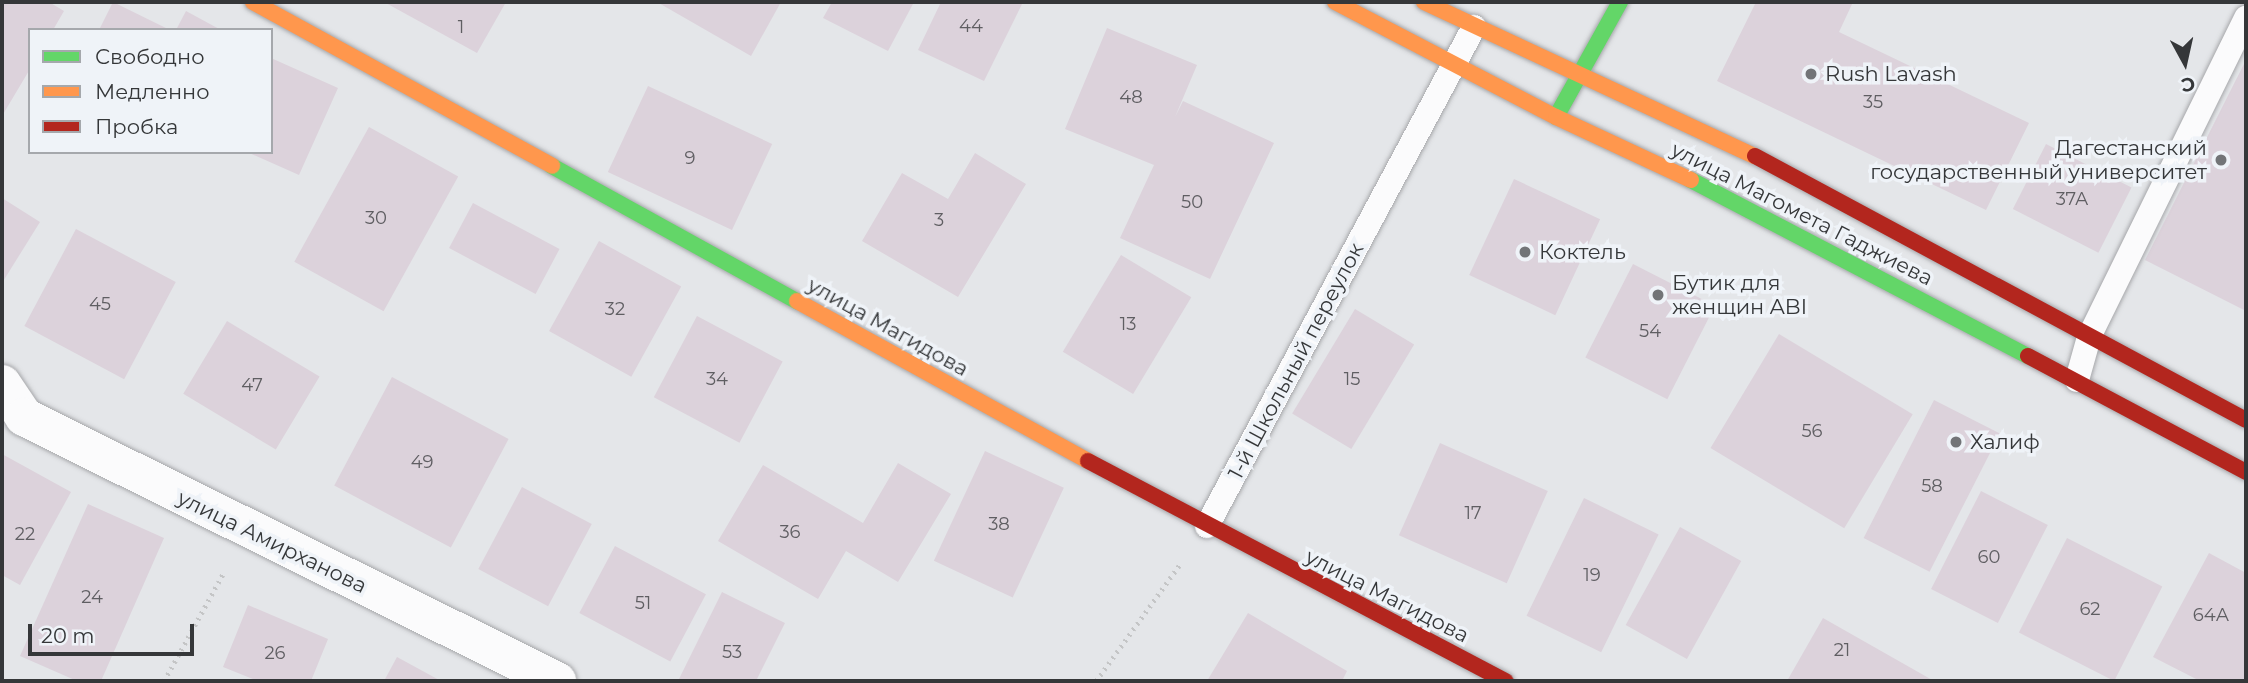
<!DOCTYPE html>
<html>
<head>
<meta charset="utf-8">
<style>
  body { margin:0 }
  #map { position:relative; width:2248px; height:683px; overflow:hidden; background:#e4e6e9; font-family:Montserrat,sans-serif }
  div>[style] { position:absolute }
  .building>* { inset:0; background:#dcd2db; transform-origin:0 0 }
  .path>* { height:4.5px; margin-top:-2.25px; transform-origin:0; background:repeating-linear-gradient(90deg,#c4c5c6 0 2px,transparent 0 7px) }
  .roads { filter:drop-shadow(0 0 2px #a6a7aa) drop-shadow(0 0 2px #a6a7aa) }
  .lane>* { height:24px; margin:-12px; padding:0 12px; transform-origin:12px; border-radius:12px; background:#fbfbfc }
  .street>* { height:38px; margin:-19px; padding:0 19px; transform-origin:19px; border-radius:19px; background:#fbfbfc }
  .fast>* { height:16px; margin:-8px; padding:0 8px; transform-origin:8px; border-radius:8px; background:#63d668 }
  .slow>* { height:16px; margin:-8px; padding:0 8px; transform-origin:8px; border-radius:8px; background:#ff974d }
  .jam>* { height:16px; margin:-8px; padding:0 8px; transform-origin:8px; border-radius:8px; background:#b3261e }
  .dots>* { width:19px; height:19px; translate:-50% -50%; box-sizing:border-box; border:4px solid #eff3f8; border-radius:50% }
  span { translate:-50% -50%; white-space:nowrap; text-align:center; line-height:1.15; -webkit-text-stroke:7px #eff3f8; paint-order:stroke }
  .number-label { font-size:18px; color:#5f5e62 }
  .number-label span { -webkit-text-stroke-width:0 }
  .poi-label { font-size:21px; color:#353739 }
  .left { translate:0 -50%; text-align:left }
  .right { translate:-100% -50%; text-align:right }
  .street-label { font-size:21px; color:#353739 }
  .frame { position:absolute; inset:0; border:4px solid #353739; pointer-events:none }
  .legend { position:absolute; left:28px; top:28px; width:245px; height:126px; box-sizing:border-box; background:#eff3f8; border:2px solid #a5a8ac; margin:0; padding:9px 12px; list-style:none; font-size:21px; color:#353739 }
  .legend li { display:flex; align-items:center; gap:14px; height:35px }
  .legend b { width:35px; border:2px solid #a5a8ac }
  .north { position:absolute; left:2150px; top:28px; width:70px; height:70px; -webkit-text-stroke:5px #eff3f8; paint-order:stroke; rotate:172deg; font-size:19px; font-weight:700; line-height:28px; text-align:center; color:#353739 }
  .north::after { content:''; display:block; margin:auto; width:24px; height:32px; background:#353739; clip-path:polygon(50% 0,100% 100%,50% 72%,0 100%) }
  .scale { position:absolute; left:28px; top:624px; width:166px; height:32px; box-sizing:border-box; border:4px solid #353739; border-top:0; padding-left:9px; font-size:21px; line-height:24px; white-space:nowrap; color:#353739; -webkit-text-stroke:5px #eff3f8; paint-order:stroke }
</style>
</head>
<body>
<div id="map">
  <div class="building">
    <i style="clip-path:polygon(2px 2px,49px 2px,64px 11px,53px 30px,30px 30px,30px 69px,2px 116px)"></i>
    <i style="clip-path:polygon(113px 2px,170px 30px,99px 30px)"></i>
    <i style="clip-path:polygon(384px 2px,506px 2px,477px 53px)"></i>
    <i style="clip-path:polygon(657px 2px,781px 2px,751px 56px)"></i>
    <i style="clip-path:polygon(832px 2px,914px 2px,888px 51px,823px 18px)"></i>
    <i style="clip-path:polygon(941px 2px,1023px 2px,984px 81px,918px 50px)"></i>
    <i style="clip-path:polygon(1756px 2px,1853px 2px,1839px 32px,2029px 123px,1986px 210px,1717px 81px)"></i>
    <i style="clip-path:polygon(186px 11px,221px 30px,176px 30px)"></i>
    <i style="clip-path:polygon(1107px 28px,1197px 65px,1175px 117px,1183px 101px,1274px 143px,1210px 279px,1120px 238px,1154px 165px,1065px 129px)"></i>
    <i style="clip-path:polygon(271px 58px,338px 88px,299px 175px,247px 152px,271px 152px)"></i>
    <i style="clip-path:polygon(2246px 60px,2246px 311px,2145px 260px)"></i>
    <i style="left:648px;top:86px;width:137px;height:95px;rotate:25deg"></i>
    <i style="left:369px;top:127px;width:102px;height:154px;rotate:29deg"></i>
    <i style="left:2046px;top:144px;width:96px;height:73px;rotate:27deg"></i>
    <i style="clip-path:polygon(975px 153px,1026px 184px,958px 297px,862px 241px,902px 173px,948px 199px)"></i>
    <i style="left:1514px;top:179px;width:95px;height:106px;rotate:25deg"></i>
    <i style="clip-path:polygon(2px 198px,40px 222px,2px 283px)"></i>
    <i style="left:473px;top:203px;width:98px;height:51px;rotate:28deg"></i>
    <i style="left:76px;top:229px;width:113px;height:110px;rotate:28deg"></i>
    <i style="left:599px;top:241px;width:94px;height:103px;rotate:29deg"></i>
    <i style="left:1121px;top:255px;width:82px;height:113px;rotate:31deg"></i>
    <i style="left:1633px;top:264px;width:92px;height:105px;rotate:27deg"></i>
    <i style="left:1355px;top:309px;width:69px;height:122px;rotate:31deg"></i>
    <i style="left:697px;top:316px;width:97px;height:92px;rotate:28deg"></i>
    <i style="left:227px;top:321px;width:108px;height:85px;rotate:31deg"></i>
    <i style="left:1779px;top:334px;width:156px;height:133px;rotate:31deg"></i>
    <i style="left:392px;top:377px;width:132px;height:123px;rotate:28deg"></i>
    <i style="left:1934px;top:400px;width:74px;height:155px;rotate:27deg"></i>
    <i style="left:1440px;top:443px;width:118px;height:101px;rotate:24deg"></i>
    <i style="left:985px;top:451px;width:87px;height:121px;rotate:25deg"></i>
    <i style="clip-path:polygon(2px 454px,71px 492px,20px 585px,2px 575px)"></i>
    <i style="clip-path:polygon(898px 463px,951px 494px,898px 582px,846px 551px,818px 599px,718px 541px,763px 465px,863px 523px)"></i>
    <i style="left:522px;top:487px;width:79px;height:93px;rotate:28deg"></i>
    <i style="left:1981px;top:491px;width:75px;height:110px;rotate:27deg"></i>
    <i style="left:1584px;top:498px;width:83px;height:131px;rotate:26deg"></i>
    <i style="clip-path:polygon(88px 504px,164px 538px,101px 681px,77px 681px,20px 656px)"></i>
    <i style="left:1680px;top:527px;width:70px;height:112px;rotate:29deg"></i>
    <i style="left:2067px;top:538px;width:107px;height:106px;rotate:27deg"></i>
    <i style="left:615px;top:546px;width:103px;height:76px;rotate:28deg"></i>
    <i style="clip-path:polygon(2209px 553px,2246px 573px,2246px 681px,2200px 681px,2153px 657px)"></i>
    <i style="clip-path:polygon(722px 592px,785px 623px,756px 681px,678px 681px)"></i>
    <i style="clip-path:polygon(248px 605px,328px 639px,311px 681px,258px 681px,223px 667px)"></i>
    <i style="clip-path:polygon(1248px 613px,1347px 671px,1342px 681px,1207px 681px)"></i>
    <i style="clip-path:polygon(1823px 618px,1934px 681px,1787px 681px)"></i>
    <i style="clip-path:polygon(397px 657px,441px 681px,384px 681px)"></i>
  </div>
  <div class="path">
    <i style="left:164px;top:681px;width:124px;rotate:-61.2deg"></i>
    <i style="left:1096px;top:681px;width:144px;rotate:-54.3deg"></i>
  </div>
  <div class="roads">
    <div class="lane">
      <i style="left:2077px;top:380px;width:45px;rotate:-74.4deg"></i>
      <i style="left:2089px;top:337px;width:356px;rotate:-63.8deg"></i>
      <i style="left:1207px;top:526px;width:566px;rotate:-61.85deg"></i>
    </div>
    <div class="street">
      <i style="left:2px;top:384px;width:40px;rotate:56deg"></i>
      <i style="left:24px;top:417px;width:595px;rotate:26.35deg"></i>
    </div>
    <div class="fast">
      <i style="left:1556px;top:117px;width:132px;rotate:-60.9deg"></i>
      <i style="left:552px;top:166px;width:280px;rotate:28.9deg"></i>
      <i style="left:1691px;top:180px;width:380px;rotate:27.6deg"></i>
    </div>
    <div class="slow">
      <i style="left:253px;top:2px;width:341px;rotate:28.7deg"></i>
      <i style="left:1335px;top:2px;width:249px;rotate:27.5deg"></i>
      <i style="left:1556px;top:117px;width:149px;rotate:25deg"></i>
      <i style="left:1424px;top:2px;width:365px;rotate:25deg"></i>
      <i style="left:797px;top:301px;width:332px;rotate:28.8deg"></i>
    </div>
    <div class="jam">
      <i style="left:1755px;top:156px;width:557px;rotate:28.27deg"></i>
      <i style="left:2028px;top:356px;width:247px;rotate:28deg"></i>
      <i style="left:1088px;top:461px;width:472px;rotate:27.8deg"></i>
    </div>
  </div>
  <div class="dots">
    <i style="left:1811px;top:74px;background:#727477"></i>
    <i style="left:2221px;top:160px;background:#727477"></i>
    <i style="left:1525px;top:252px;background:#727477"></i>
    <i style="left:1658px;top:295px;background:#727477"></i>
    <i style="left:1956px;top:442px;background:#727477"></i>
  </div>
  <div class="number-label">
    <span style="left:971px;top:26px">44</span>
    <span style="left:461px;top:27px">1</span>
    <span style="left:1131px;top:97px">48</span>
    <span style="left:1873px;top:102px">35</span>
    <span style="left:690px;top:158px">9</span>
    <span style="left:2072px;top:199px">37А</span>
    <span style="left:1192px;top:202px">50</span>
    <span style="left:376px;top:218px">30</span>
    <span style="left:939px;top:220px">3</span>
    <span style="left:100px;top:304px">45</span>
    <span style="left:615px;top:309px">32</span>
    <span style="left:1128px;top:324px">13</span>
    <span style="left:1650px;top:331px">54</span>
    <span style="left:717px;top:379px">34</span>
    <span style="left:1352px;top:379px">15</span>
    <span style="left:252px;top:385px">47</span>
    <span style="left:1812px;top:431px">56</span>
    <span style="left:422px;top:462px">49</span>
    <span style="left:1932px;top:486px">58</span>
    <span style="left:1473px;top:513px">17</span>
    <span style="left:999px;top:524px">38</span>
    <span style="left:790px;top:532px">36</span>
    <span style="left:25px;top:534px">22</span>
    <span style="left:1989px;top:557px">60</span>
    <span style="left:1592px;top:575px">19</span>
    <span style="left:92px;top:597px">24</span>
    <span style="left:643px;top:603px">51</span>
    <span style="left:2090px;top:609px">62</span>
    <span style="left:2211px;top:615px">64А</span>
    <span style="left:1842px;top:650px">21</span>
    <span style="left:732px;top:652px">53</span>
    <span style="left:275px;top:653px">26</span>
  </div>
  <div class="poi-label">
    <span class="left" style="left:1825px;top:74px">Rush Lavash</span>
    <span class="right" style="left:2207px;top:160px">Дагестанский<br>государственный университет</span>
    <span class="left" style="left:1539px;top:252px">Коктель</span>
    <span class="left" style="left:1672px;top:295px">Бутик для<br>женщин ABI</span>
    <span class="left" style="left:1970px;top:442px">Халиф</span>
  </div>
  <div class="street-label">
    <span style="left:1802px;top:214px;rotate:27deg">улица Магомета Гаджиева</span>
    <span style="left:888px;top:327px;rotate:29deg">улица Магидова</span>
    <span style="left:1296px;top:361px;rotate:-62deg">1-й Школьный переулок</span>
    <span style="left:272px;top:542px;rotate:26deg">улица Амирханова</span>
    <span style="left:1387px;top:596px;rotate:27deg">улица Магидова</span>
  </div>
  <div class="frame"></div>
  <ul class="legend">
  <li><b style="height:9px;background:#63d668"></b>Свободно</li>
  <li><b style="height:9px;background:#ff974d"></b>Медленно</li>
  <li><b style="height:9px;background:#b3261e"></b>Пробка</li>
  </ul>
  <div class="north">С</div>
  <div class="scale">20 m</div>
</div>
</body>
</html>
